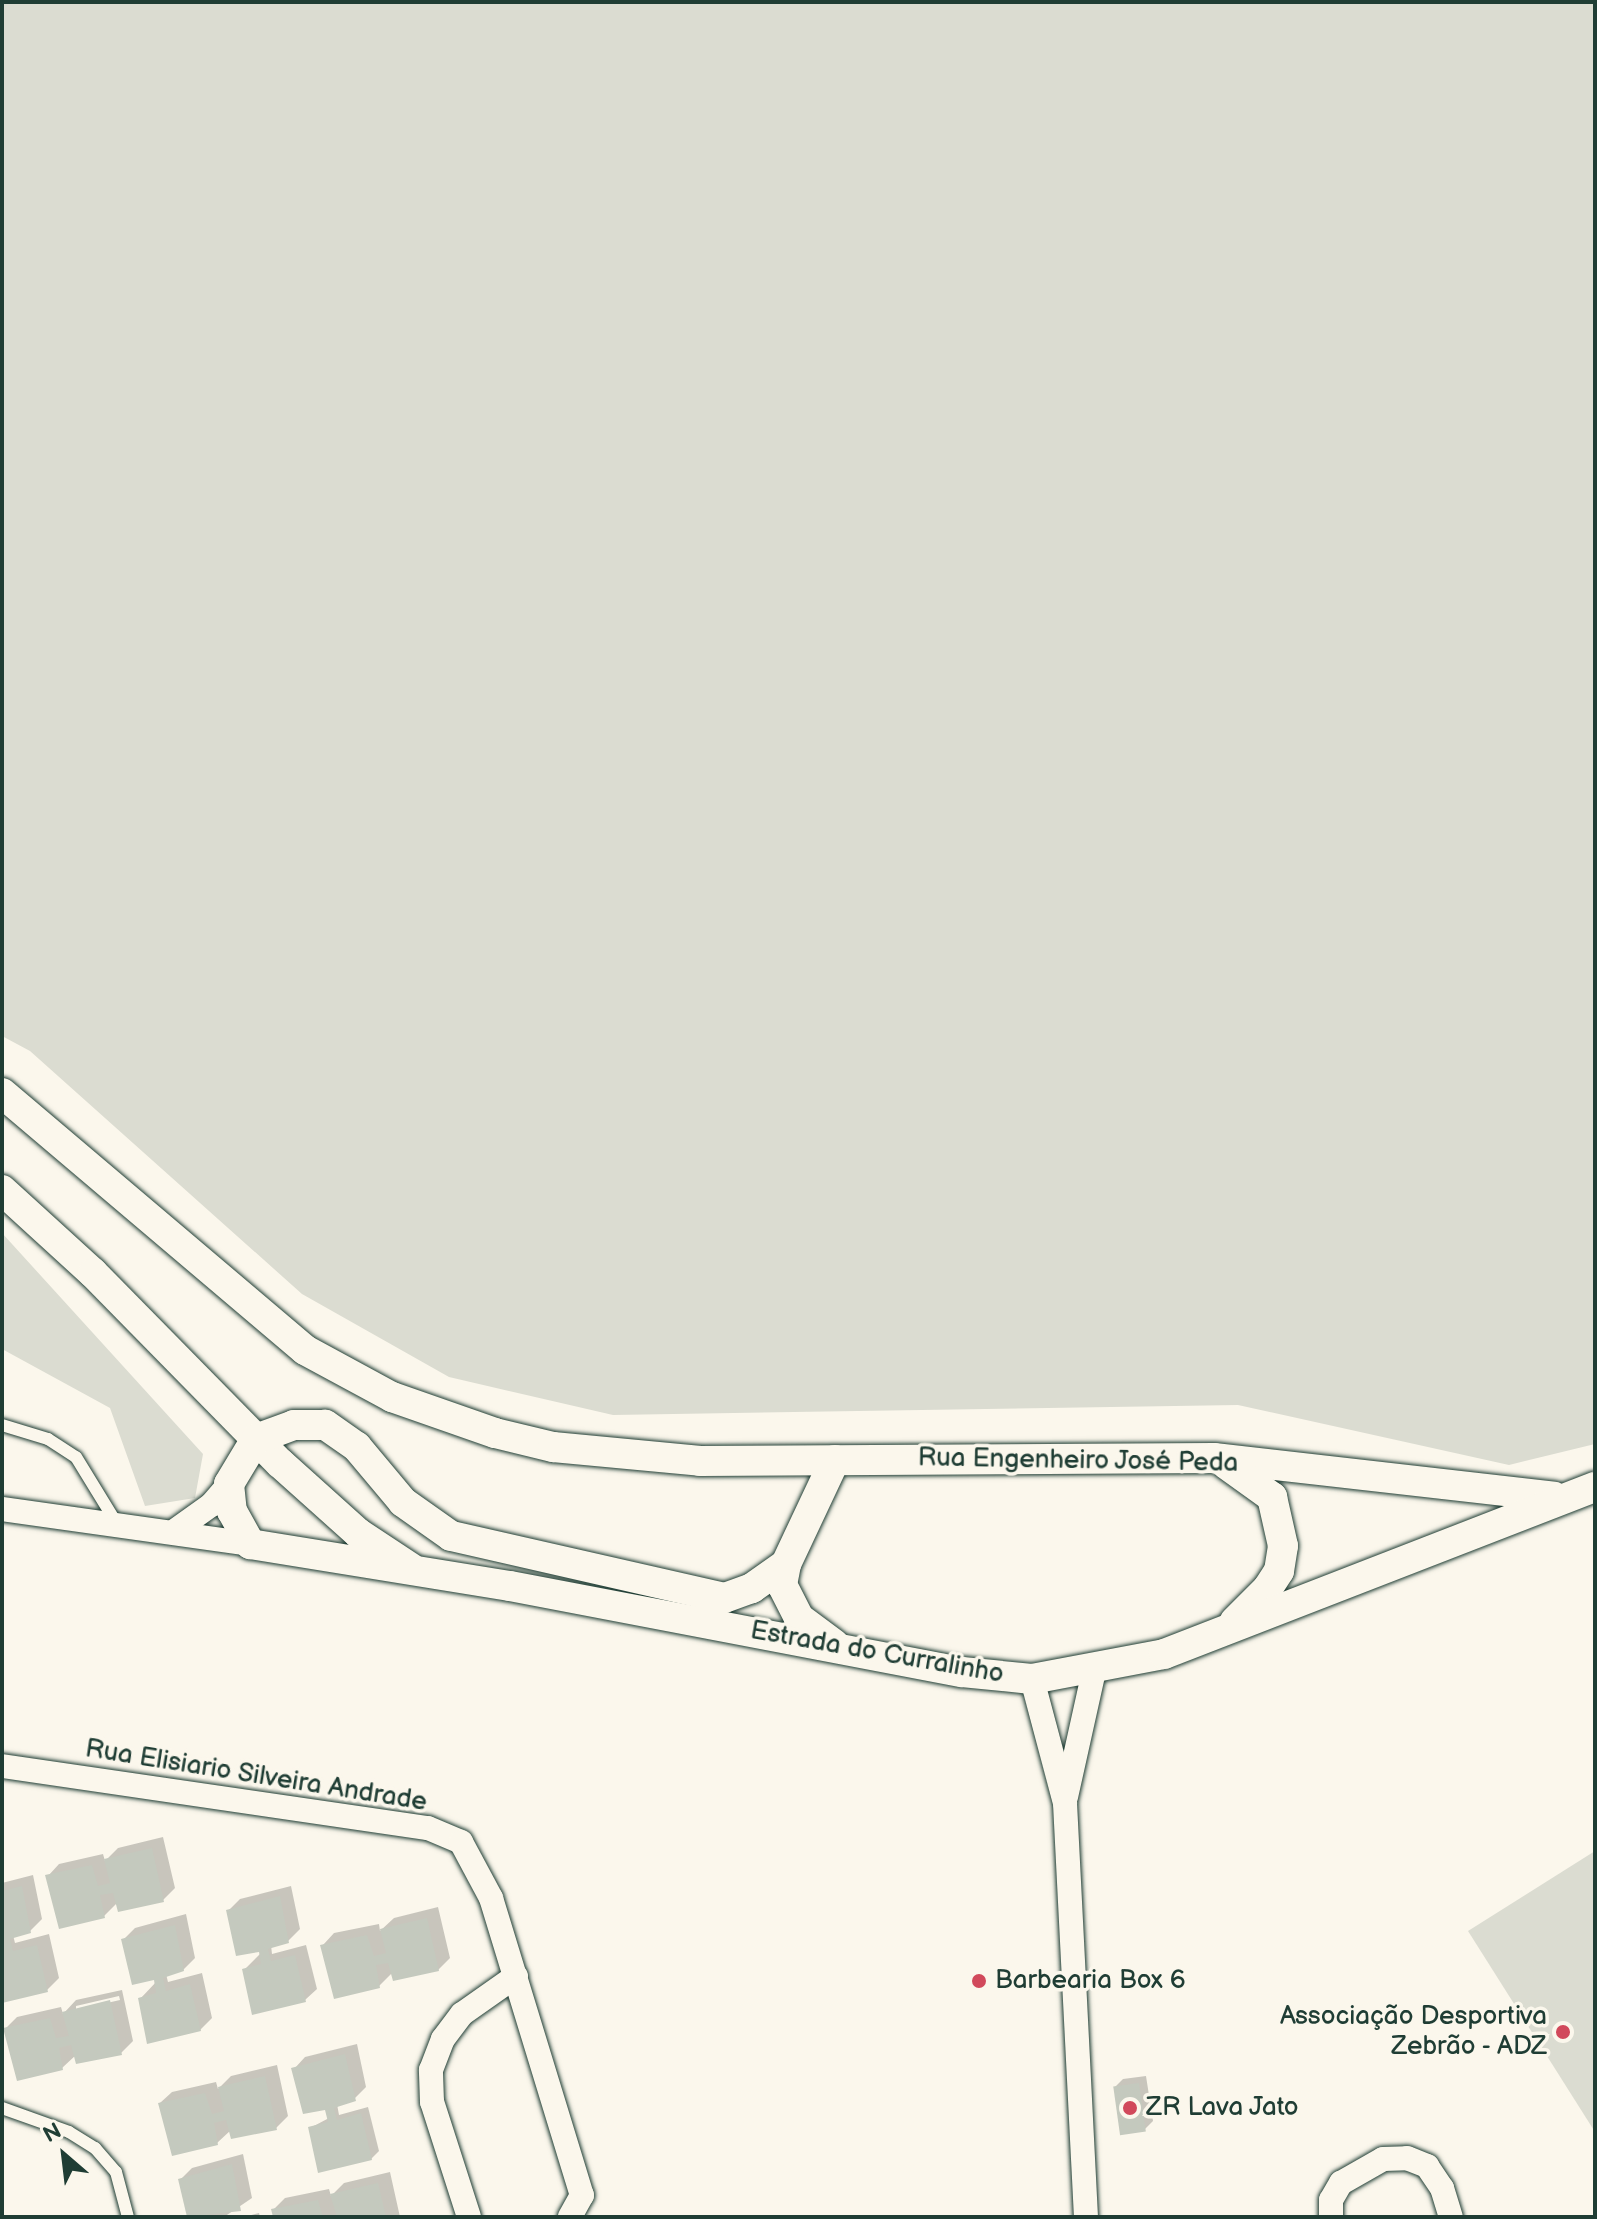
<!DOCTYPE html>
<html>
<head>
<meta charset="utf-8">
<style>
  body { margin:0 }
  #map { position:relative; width:1597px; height:2219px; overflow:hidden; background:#fbf7ec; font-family:"Balsamiq Sans",sans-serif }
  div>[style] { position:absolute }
  .green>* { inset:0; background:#dbdcd1 }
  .shadow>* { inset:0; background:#0003 }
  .building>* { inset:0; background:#c4c9be; transform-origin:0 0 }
  .roads { filter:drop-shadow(0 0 2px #1f3d34) drop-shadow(0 0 2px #1f3d34) }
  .service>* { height:12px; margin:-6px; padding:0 6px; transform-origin:6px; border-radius:6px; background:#fbf7ec }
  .minor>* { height:24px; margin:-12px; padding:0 12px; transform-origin:12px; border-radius:12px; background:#fbf7ec }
  .tertiary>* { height:30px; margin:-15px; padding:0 15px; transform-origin:15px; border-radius:15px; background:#fbf7ec }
  .dots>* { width:22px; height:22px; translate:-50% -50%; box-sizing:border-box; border:4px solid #fbf7ec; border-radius:50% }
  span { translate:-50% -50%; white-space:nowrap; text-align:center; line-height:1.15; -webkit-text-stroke:7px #fbf7ec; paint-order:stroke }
  .street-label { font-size:26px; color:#1f3d34 }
  .poi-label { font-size:26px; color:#1f3d34 }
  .left { translate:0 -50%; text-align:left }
  .right { translate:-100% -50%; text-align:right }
  .frame { position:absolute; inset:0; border:4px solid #1f3d34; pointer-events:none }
  .north { position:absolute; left:24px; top:2115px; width:80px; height:80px; -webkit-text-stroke:6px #fbf7ec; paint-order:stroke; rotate:332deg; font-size:22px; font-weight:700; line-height:32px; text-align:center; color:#1f3d34 }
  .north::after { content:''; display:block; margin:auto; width:28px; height:36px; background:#1f3d34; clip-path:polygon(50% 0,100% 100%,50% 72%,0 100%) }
</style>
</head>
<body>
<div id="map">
  <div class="green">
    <i style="clip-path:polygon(2px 2px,1595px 2px,1595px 1444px,1509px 1465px,1238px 1405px,613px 1415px,449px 1377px,302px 1294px,30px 1051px,2px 1036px)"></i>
    <i style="clip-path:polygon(2px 1233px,203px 1454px,195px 1498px,145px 1506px,110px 1408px,2px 1349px)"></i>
    <i style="clip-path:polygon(1595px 1851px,1595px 2132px,1468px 1931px)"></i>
  </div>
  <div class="shadow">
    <i style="clip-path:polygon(163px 1837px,175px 1888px,163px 1900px,118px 1902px,104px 1916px,48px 1876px,59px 1864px,103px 1854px,105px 1861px,118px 1848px)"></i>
    <i style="clip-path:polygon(33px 1875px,42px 1919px,30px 1931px,13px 1935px,15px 1943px,49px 1934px,59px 1978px,47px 1990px,2px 2001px,2px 1883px)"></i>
    <i style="clip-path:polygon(291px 1886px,300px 1929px,288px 1941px,271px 1945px,272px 1954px,306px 1945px,317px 1989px,305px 2000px,244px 1970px,262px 1952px,228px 1911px,240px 1899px)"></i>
    <i style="clip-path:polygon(438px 1907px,450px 1958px,438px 1970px,393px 1972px,379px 1986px,323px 1945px,334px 1933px,379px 1924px,380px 1931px,394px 1918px)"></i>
    <i style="clip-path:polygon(186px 1914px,195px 1958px,183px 1970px,166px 1974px,168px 1982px,202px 1973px,212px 2018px,200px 2030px,140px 1999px,157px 1981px,123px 1940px,135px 1928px)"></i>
    <i style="clip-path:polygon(evenodd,122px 1990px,133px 2041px,121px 2053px,76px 2055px,62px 2068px,6px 2028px,17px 2017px,61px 2007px,63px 2014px,76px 2000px,122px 1990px,119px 1996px,120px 2000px,76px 2010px,76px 2006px,119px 1996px)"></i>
    <i style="clip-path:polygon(357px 2044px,366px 2087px,354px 2099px,337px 2104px,339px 2115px,368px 2107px,379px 2151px,371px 2159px,310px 2128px,329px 2118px,327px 2110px,294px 2069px,305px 2057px)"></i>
    <i style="clip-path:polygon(277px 2065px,288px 2116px,276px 2128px,231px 2130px,217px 2143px,160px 2103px,172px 2092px,216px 2082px,218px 2089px,231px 2076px)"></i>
    <i style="clip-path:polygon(1146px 2076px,1153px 2121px,1145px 2129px,1115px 2087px,1123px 2079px)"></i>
    <i style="clip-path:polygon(243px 2154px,252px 2198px,224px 2217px,189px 2217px,180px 2180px,192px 2168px)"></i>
    <i style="clip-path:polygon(390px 2172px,400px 2217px,275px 2217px,273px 2210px,285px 2198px,329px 2189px,331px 2196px,344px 2183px)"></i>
    <i style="clip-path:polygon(259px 2213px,260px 2217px,244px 2217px)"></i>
  </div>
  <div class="building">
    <i style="clip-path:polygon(152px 1848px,164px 1902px,118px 1912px,113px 1893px,100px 1895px,105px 1918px,59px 1929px,45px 1875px,92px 1865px,98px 1886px,110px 1883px,104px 1859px)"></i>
    <i style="clip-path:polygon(22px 1886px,31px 1933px,10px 1939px,13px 1951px,37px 1945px,48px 1992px,2px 2003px,2px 1891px)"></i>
    <i style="clip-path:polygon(280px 1896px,289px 1943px,268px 1949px,271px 1961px,295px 1955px,306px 2002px,252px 2015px,242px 1969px,261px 1964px,259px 1952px,236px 1956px,226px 1910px)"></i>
    <i style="clip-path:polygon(427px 1918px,439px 1971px,393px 1981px,388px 1963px,376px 1965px,380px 1988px,334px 1999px,320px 1945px,367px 1935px,374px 1956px,386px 1953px,380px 1929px)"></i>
    <i style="clip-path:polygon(175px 1925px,184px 1971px,163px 1978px,166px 1991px,190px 1984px,201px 2031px,147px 2044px,138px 1998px,156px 1993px,154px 1980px,132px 1985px,121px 1939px)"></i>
    <i style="clip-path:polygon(110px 2000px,122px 2055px,76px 2064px,71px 2045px,59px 2048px,63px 2070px,17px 2081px,3px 2028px,50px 2018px,56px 2038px,69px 2036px,62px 2012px)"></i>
    <i style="clip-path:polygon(345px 2054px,356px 2101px,334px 2108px,337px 2120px,361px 2113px,372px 2160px,318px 2173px,308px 2127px,328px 2122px,325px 2110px,303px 2114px,291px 2068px)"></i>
    <i style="clip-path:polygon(265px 2076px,277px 2130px,231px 2139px,226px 2120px,214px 2123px,218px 2145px,172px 2156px,158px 2103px,205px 2093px,212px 2114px,224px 2111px,218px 2087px)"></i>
    <i style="left:1139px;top:2083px;width:49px;height:26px;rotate:82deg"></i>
    <i style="clip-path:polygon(232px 2164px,241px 2211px,187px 2217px,178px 2179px)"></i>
    <i style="clip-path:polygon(378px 2183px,386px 2217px,337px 2217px,330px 2194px)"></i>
    <i style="clip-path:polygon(318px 2200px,323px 2217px,273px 2217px,271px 2209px)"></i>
  </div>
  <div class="roads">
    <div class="service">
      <i style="left:2px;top:1425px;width:48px;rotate:16.9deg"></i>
      <i style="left:48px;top:1439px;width:33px;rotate:33deg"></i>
      <i style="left:76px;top:1457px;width:79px;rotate:58.5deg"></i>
      <i style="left:2px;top:2108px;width:71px;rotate:19.7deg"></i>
      <i style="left:69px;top:2132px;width:31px;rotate:32deg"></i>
      <i style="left:95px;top:2148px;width:32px;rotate:49deg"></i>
      <i style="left:116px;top:2172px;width:47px;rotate:75.1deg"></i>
    </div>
    <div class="minor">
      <i style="left:2px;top:1509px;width:250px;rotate:8deg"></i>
      <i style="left:176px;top:1530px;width:43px;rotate:-35.5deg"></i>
      <i style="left:211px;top:1505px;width:28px;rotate:-49deg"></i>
      <i style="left:1032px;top:1679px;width:128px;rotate:75.1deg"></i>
      <i style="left:1065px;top:1803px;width:415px;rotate:87.1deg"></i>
      <i style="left:2px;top:1766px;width:430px;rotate:8.3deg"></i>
      <i style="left:428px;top:1828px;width:36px;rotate:23deg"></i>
      <i style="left:461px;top:1842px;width:64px;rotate:61.8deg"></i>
      <i style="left:491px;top:1898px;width:311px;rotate:73deg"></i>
      <i style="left:582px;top:2195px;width:25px;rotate:119deg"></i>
      <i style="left:1066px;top:1797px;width:129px;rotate:-77.5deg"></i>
      <i style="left:469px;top:2217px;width:121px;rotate:-107.8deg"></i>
      <i style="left:432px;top:2102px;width:32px;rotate:-92deg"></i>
      <i style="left:431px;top:2070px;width:33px;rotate:-69deg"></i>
      <i style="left:443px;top:2039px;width:31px;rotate:-53deg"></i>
      <i style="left:462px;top:2014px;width:66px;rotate:-35.1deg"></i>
      <i style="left:1331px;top:2217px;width:17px;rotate:-90deg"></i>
      <i style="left:1331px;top:2200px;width:20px;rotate:-60deg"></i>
      <i style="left:1341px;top:2183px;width:48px;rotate:-29.7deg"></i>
      <i style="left:1383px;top:2159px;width:24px;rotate:-2deg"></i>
      <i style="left:1407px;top:2158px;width:22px;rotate:22deg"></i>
      <i style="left:1427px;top:2166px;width:27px;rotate:56deg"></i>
      <i style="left:1442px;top:2188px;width:30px;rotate:73deg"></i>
    </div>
    <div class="tertiary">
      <i style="left:2px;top:1093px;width:397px;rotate:40.3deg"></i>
      <i style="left:305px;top:1350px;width:99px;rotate:28.4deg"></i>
      <i style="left:392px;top:1397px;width:109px;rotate:19.3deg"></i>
      <i style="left:495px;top:1433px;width:60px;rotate:13.6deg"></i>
      <i style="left:553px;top:1447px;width:148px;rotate:5.4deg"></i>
      <i style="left:700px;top:1461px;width:514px;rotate:-0.33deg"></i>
      <i style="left:1214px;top:1458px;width:342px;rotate:6.5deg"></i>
      <i style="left:2px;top:1190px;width:123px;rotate:42.4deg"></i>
      <i style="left:93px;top:1273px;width:267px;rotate:45.5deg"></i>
      <i style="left:280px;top:1463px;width:105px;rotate:41.9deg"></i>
      <i style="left:358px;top:1533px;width:64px;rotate:33.4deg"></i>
      <i style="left:1226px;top:1464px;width:57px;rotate:35.7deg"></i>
      <i style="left:1272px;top:1497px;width:50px;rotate:77.3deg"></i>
      <i style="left:1283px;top:1546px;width:25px;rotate:99deg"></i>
      <i style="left:1279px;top:1571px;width:20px;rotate:123deg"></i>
      <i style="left:1268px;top:1588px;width:47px;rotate:135deg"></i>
      <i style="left:786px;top:1564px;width:42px;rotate:144.8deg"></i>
      <i style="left:752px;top:1588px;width:30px;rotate:160deg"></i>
      <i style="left:724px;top:1598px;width:280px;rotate:-167.2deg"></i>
      <i style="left:451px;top:1536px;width:59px;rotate:-144.7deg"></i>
      <i style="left:403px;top:1502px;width:72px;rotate:-129.9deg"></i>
      <i style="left:357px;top:1447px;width:39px;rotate:-145deg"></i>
      <i style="left:325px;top:1425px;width:31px;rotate:180deg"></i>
      <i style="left:294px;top:1425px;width:40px;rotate:159.8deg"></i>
      <i style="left:256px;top:1439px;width:52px;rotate:121deg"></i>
      <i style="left:229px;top:1484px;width:27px;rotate:84deg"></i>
      <i style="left:232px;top:1511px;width:38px;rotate:61deg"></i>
      <i style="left:250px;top:1544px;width:263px;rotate:9.2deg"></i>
      <i style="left:510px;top:1586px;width:460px;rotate:10.8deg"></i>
      <i style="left:962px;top:1672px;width:70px;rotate:5.7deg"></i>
      <i style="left:1032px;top:1679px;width:134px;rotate:-10.7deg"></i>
      <i style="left:1164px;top:1654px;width:462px;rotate:-21.2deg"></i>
      <i style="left:834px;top:1644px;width:44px;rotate:-143.4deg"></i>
      <i style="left:799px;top:1618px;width:37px;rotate:-117deg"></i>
      <i style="left:782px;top:1585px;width:21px;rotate:-79deg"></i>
      <i style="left:786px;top:1564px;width:115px;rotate:-64.8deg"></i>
    </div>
  </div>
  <div class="dots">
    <i style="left:979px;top:1981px;background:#d1495b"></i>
    <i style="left:1563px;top:2032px;background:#d1495b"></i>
    <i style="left:1130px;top:2108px;background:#d1495b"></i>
  </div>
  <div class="street-label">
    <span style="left:1078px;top:1461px;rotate:1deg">Rua Engenheiro José Peda</span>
    <span style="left:877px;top:1653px;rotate:10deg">Estrada do Curralinho</span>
    <span style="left:256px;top:1776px;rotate:9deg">Rua Elisiario Silveira Andrade</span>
  </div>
  <div class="poi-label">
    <span class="left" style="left:995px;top:1981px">Barbearia Box 6</span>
    <span class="right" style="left:1547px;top:2032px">Associação Desportiva<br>Zebrão - ADZ</span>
    <span class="left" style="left:1146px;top:2108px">ZR Lava Jato</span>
  </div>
  <div class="frame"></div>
  <div class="north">N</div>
</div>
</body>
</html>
